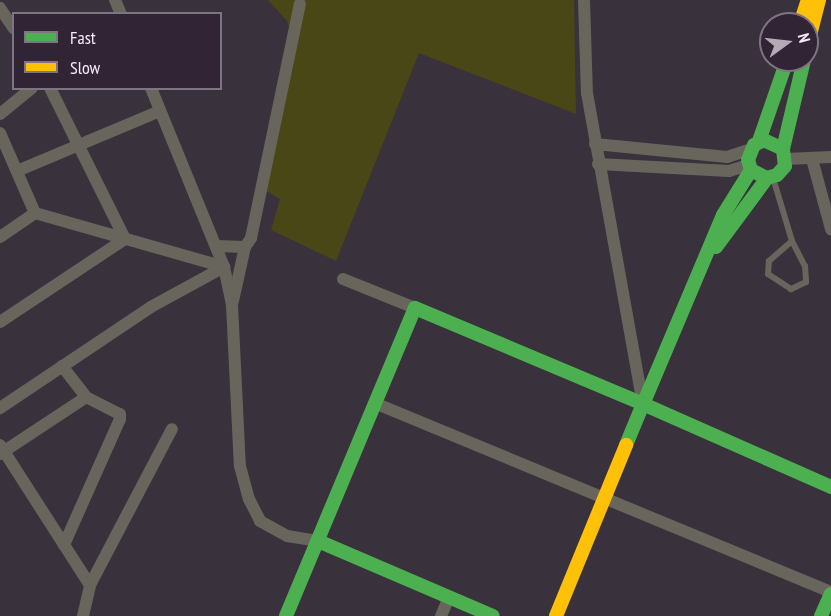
<!DOCTYPE html>
<html>
<head>
<meta charset="utf-8">
<style>
  body { margin:0 }
  #map { position:relative; width:831px; height:616px; overflow:hidden; background:#39313b; font-family:"PT Sans Narrow",sans-serif }
  div>[style] { position:absolute }
  .green>* { inset:0; background:#494715 }
  .lane>* { height:6px; margin:-3px; padding:0 3px; transform-origin:3px; border-radius:3px; background:#68665c }
  .street>* { height:12px; margin:-6px; padding:0 6px; transform-origin:6px; border-radius:6px; background:#68665c }
  .fast>* { height:14px; margin:-7px; padding:0 7px; transform-origin:7px; border-radius:7px; background:#4caf50 }
  .slow>* { height:14px; margin:-7px; padding:0 7px; transform-origin:7px; border-radius:7px; background:#ffc107 }
  span { translate:-50% -50%; white-space:nowrap; text-align:center; line-height:1.15; -webkit-text-stroke:5px #312435; paint-order:stroke }
  .legend { position:absolute; left:12px; top:12px; width:210px; height:78px; box-sizing:border-box; background:#312435; border:2px solid #7f7483; margin:0; padding:8px 10px; list-style:none; font-size:18px; color:#f4ebf7 }
  .legend li { display:flex; align-items:center; gap:12px; height:30px }
  .legend b { width:30px; border:2px solid #7f7483 }
  .north { position:absolute; left:759px; top:12px; width:60px; height:60px; box-sizing:border-box; background:#312435; border:2px solid #7f7483; border-radius:50%; rotate:75deg; font-size:16px; font-weight:700; line-height:24px; text-align:center; color:#f4ebf7 }
  .north::after { content:''; display:block; margin:auto; width:21px; height:27px; background:#b3aab5; clip-path:polygon(50% 0,100% 100%,50% 72%,0 100%) }
</style>
</head>
<body>
<div id="map">
  <div class="green">
    <i style="clip-path:polygon(268px 0,574px 0,576px 114px,419px 53px,336px 261px,271px 230px,280px 199px,263px 189px,293px 38px,287px 21px)"></i>
  </div>
  <div class="lane">
    <i style="left:773px;top:178px;width:66px;rotate:73.2deg"></i>
    <i style="left:792px;top:241px;width:28px;rotate:63deg"></i>
    <i style="left:805px;top:266px;width:16px;rotate:86deg"></i>
    <i style="left:806px;top:282px;width:17px;rotate:155deg"></i>
    <i style="left:791px;top:289px;width:27px;rotate:-147deg"></i>
    <i style="left:768px;top:274px;width:13px;rotate:-86deg"></i>
    <i style="left:769px;top:261px;width:30px;rotate:-41deg"></i>
  </div>
  <div class="street">
    <i style="left:115px;top:0;width:15px;rotate:67deg"></i>
    <i style="left:584px;top:0;width:93px;rotate:88.2deg"></i>
    <i style="left:587px;top:93px;width:316px;rotate:79.8deg"></i>
    <i style="left:0;top:8px;width:25px;rotate:56deg"></i>
    <i style="left:151px;top:88px;width:193px;rotate:67.8deg"></i>
    <i style="left:224px;top:267px;width:39px;rotate:78deg"></i>
    <i style="left:232px;top:305px;width:161px;rotate:87.2deg"></i>
    <i style="left:240px;top:466px;width:34px;rotate:75deg"></i>
    <i style="left:249px;top:499px;width:25px;rotate:63deg"></i>
    <i style="left:260px;top:521px;width:31px;rotate:29deg"></i>
    <i style="left:287px;top:536px;width:31px;rotate:9deg"></i>
    <i style="left:0;top:114px;width:41px;rotate:-39.1deg"></i>
    <i style="left:0;top:133px;width:87px;rotate:66.4deg"></i>
    <i style="left:595px;top:144px;width:133px;rotate:5.6deg"></i>
    <i style="left:727px;top:157px;width:25px;rotate:-18deg"></i>
    <i style="left:786px;top:159px;width:45px;rotate:-2.5deg"></i>
    <i style="left:812px;top:159px;width:73px;rotate:74.8deg"></i>
    <i style="left:598px;top:164px;width:131px;rotate:3.1deg"></i>
    <i style="left:729px;top:171px;width:21px;rotate:-17deg"></i>
    <i style="left:17px;top:171px;width:155px;rotate:-22.8deg"></i>
    <i style="left:0;top:237px;width:42px;rotate:-34.4deg"></i>
    <i style="left:35px;top:213px;width:197px;rotate:15.9deg"></i>
    <i style="left:224px;top:267px;width:83px;rotate:151.3deg"></i>
    <i style="left:151px;top:307px;width:182px;rotate:146.2deg"></i>
    <i style="left:216px;top:246px;width:29px;rotate:2deg"></i>
    <i style="left:245px;top:247px;width:11px;rotate:-56deg"></i>
    <i style="left:251px;top:238px;width:239px;rotate:-78.2deg"></i>
    <i style="left:343px;top:279px;width:78px;rotate:21.9deg"></i>
    <i style="left:233px;top:301px;width:55px;rotate:-77.5deg"></i>
    <i style="left:0;top:322px;width:150px;rotate:-33.6deg"></i>
    <i style="left:125px;top:239px;width:169px;rotate:-116.4deg"></i>
    <i style="left:62px;top:366px;width:39px;rotate:52deg"></i>
    <i style="left:86px;top:397px;width:38px;rotate:27deg"></i>
    <i style="left:120px;top:414px;width:5px;rotate:90deg"></i>
    <i style="left:120px;top:419px;width:138px;rotate:114deg"></i>
    <i style="left:377px;top:404px;width:491px;rotate:22.5deg"></i>
    <i style="left:0;top:445px;width:166px;rotate:57.3deg"></i>
    <i style="left:0;top:454px;width:103px;rotate:-33.5deg"></i>
    <i style="left:83px;top:616px;width:32px;rotate:-77deg"></i>
    <i style="left:90px;top:585px;width:176px;rotate:-62.3deg"></i>
    <i style="left:441px;top:616px;width:21px;rotate:-67deg"></i>
  </div>
  <div class="fast">
    <i style="left:759px;top:141px;width:86px;rotate:-70.9deg"></i>
    <i style="left:783px;top:149px;width:91px;rotate:-76.7deg"></i>
    <i style="left:751px;top:170px;width:53px;rotate:121.9deg"></i>
    <i style="left:723px;top:215px;width:205px;rotate:112.9deg"></i>
    <i style="left:643px;top:404px;width:206px;rotate:23.8deg"></i>
    <i style="left:716px;top:247px;width:86px;rotate:-53.5deg"></i>
    <i style="left:767px;top:178px;width:10px;rotate:-17deg"></i>
    <i style="left:777px;top:175px;width:12px;rotate:-48deg"></i>
    <i style="left:785px;top:166px;width:17px;rotate:-97deg"></i>
    <i style="left:783px;top:149px;width:21px;rotate:-155deg"></i>
    <i style="left:764px;top:140px;width:11px;rotate:153deg"></i>
    <i style="left:754px;top:145px;width:16px;rotate:112deg"></i>
    <i style="left:748px;top:160px;width:10px;rotate:73deg"></i>
    <i style="left:751px;top:170px;width:18px;rotate:27deg"></i>
    <i style="left:318px;top:541px;width:190px;rotate:23.2deg"></i>
    <i style="left:286px;top:616px;width:334px;rotate:-67.3deg"></i>
    <i style="left:415px;top:308px;width:247px;rotate:22.8deg"></i>
    <i style="left:643px;top:404px;width:44px;rotate:112.5deg"></i>
    <i style="left:821px;top:616px;width:24px;rotate:-66deg"></i>
  </div>
  <div class="slow">
    <i style="left:800px;top:24px;width:25px;rotate:-72deg"></i>
    <i style="left:807px;top:47px;width:49px;rotate:-75.7deg"></i>
    <i style="left:556px;top:616px;width:185px;rotate:-67.7deg"></i>
  </div>
  <ul class="legend">
  <li><b style="height:8px;background:#4caf50"></b>Fast</li>
  <li><b style="height:8px;background:#ffc107"></b>Slow</li>
  </ul>
  <div class="north">N</div>
</div>
</body>
</html>
